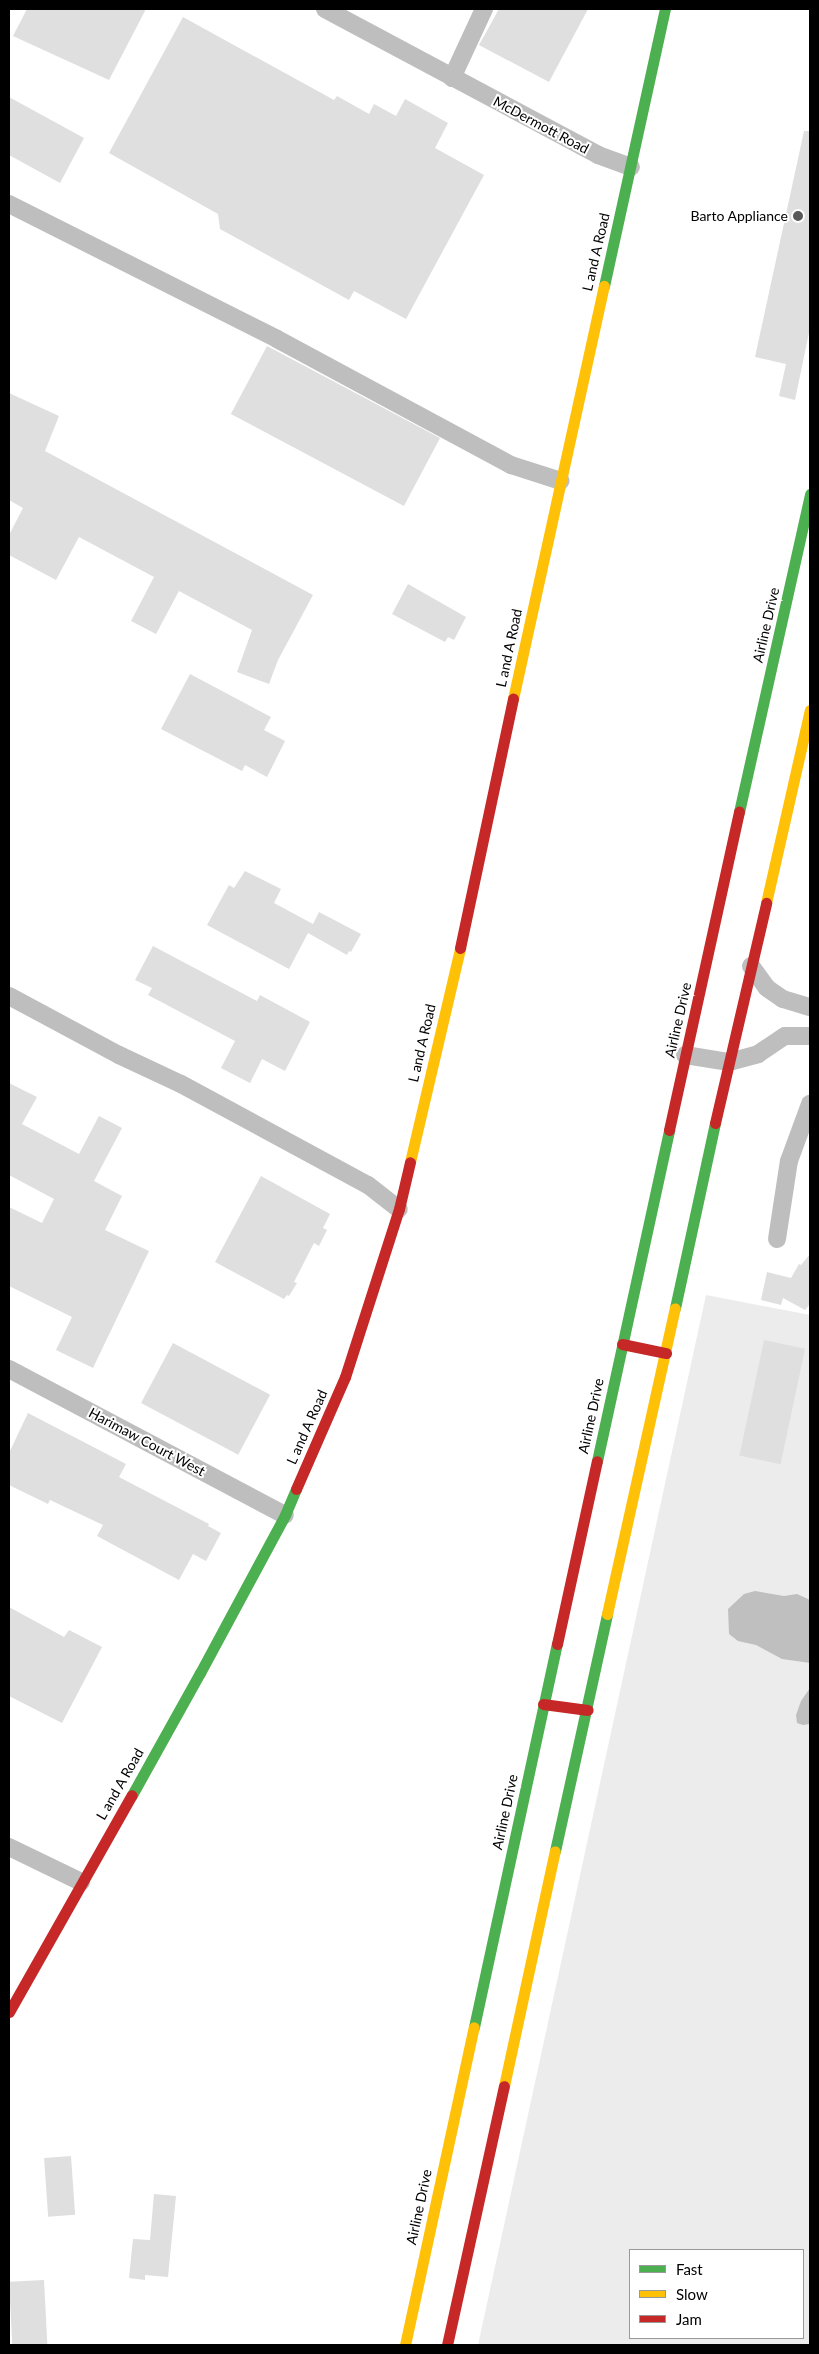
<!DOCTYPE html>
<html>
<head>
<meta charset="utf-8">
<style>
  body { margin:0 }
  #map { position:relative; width:819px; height:2354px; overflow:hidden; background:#fff; font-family:Lato,sans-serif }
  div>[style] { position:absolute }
  .green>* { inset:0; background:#ececec }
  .water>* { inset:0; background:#bfbfbf }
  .building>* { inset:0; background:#dfdfdf; transform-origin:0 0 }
  .street>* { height:18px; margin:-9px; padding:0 9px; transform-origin:9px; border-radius:9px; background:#bebebe }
  .fast>* { height:11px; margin:-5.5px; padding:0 5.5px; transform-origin:5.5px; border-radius:5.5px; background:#4caf50 }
  .slow>* { height:11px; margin:-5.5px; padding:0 5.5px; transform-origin:5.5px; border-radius:5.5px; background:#ffc107 }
  .jam>* { height:11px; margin:-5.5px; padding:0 5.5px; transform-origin:5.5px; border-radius:5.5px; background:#c62828 }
  .dots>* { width:14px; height:14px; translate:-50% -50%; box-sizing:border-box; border:2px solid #fff; border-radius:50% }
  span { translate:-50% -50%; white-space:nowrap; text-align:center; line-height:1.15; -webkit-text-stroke:4px #fff; paint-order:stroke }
  .street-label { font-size:14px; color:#000 }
  .poi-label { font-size:14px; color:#000 }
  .right { translate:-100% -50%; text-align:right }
  .frame { position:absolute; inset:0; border:10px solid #000; pointer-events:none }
  .legend { position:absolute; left:629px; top:2249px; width:175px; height:90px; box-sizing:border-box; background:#fff; border:1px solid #999; margin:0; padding:6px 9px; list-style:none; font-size:15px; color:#000 }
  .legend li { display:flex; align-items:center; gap:10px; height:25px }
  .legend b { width:25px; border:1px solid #999 }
</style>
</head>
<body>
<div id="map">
  <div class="green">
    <i style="clip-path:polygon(evenodd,706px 1295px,810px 1315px,810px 2345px,478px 2345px,706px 1295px,630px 2250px,803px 2250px,803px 2338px,630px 2338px,630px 2250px)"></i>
  </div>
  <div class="water">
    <i style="clip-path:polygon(755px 1591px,784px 1596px,797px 1594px,810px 1600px,810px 1663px,782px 1659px,756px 1645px,738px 1641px,729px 1634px,728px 1609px,744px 1594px)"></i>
    <i style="clip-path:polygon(810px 1688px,810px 1724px,803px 1725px,797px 1723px,796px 1715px,801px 1701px)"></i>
  </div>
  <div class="building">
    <i style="clip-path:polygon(27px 9px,146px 9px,109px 80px,13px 36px)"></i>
    <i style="clip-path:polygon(499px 9px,588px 9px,549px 82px,479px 45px)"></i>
    <i style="clip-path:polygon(183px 17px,334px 100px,337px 96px,369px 114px,374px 104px,396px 116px,405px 99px,448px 123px,435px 148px,484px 175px,406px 319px,354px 291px,349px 300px,220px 229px,218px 214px,109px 153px)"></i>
    <i style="clip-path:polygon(9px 97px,84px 138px,60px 183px,9px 155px)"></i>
    <i style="clip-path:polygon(804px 131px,810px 131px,810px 328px,795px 400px,779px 396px,786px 364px,755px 357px)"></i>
    <i style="left:267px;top:346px;width:196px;height:77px;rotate:28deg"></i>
    <i style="clip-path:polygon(9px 393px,59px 416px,45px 451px,313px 595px,278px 660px,269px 684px,237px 672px,252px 630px,179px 591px,156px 634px,131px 621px,154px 577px,79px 537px,56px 580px,9px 555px,9px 535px,23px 508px,9px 500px)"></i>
    <i style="clip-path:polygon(408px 584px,466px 617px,454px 640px,448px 637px,445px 642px,392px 614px)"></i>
    <i style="clip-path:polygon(190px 674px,271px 717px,264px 730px,285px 741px,267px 777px,245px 765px,242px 771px,161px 729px)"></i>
    <i style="clip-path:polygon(245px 871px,281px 889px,274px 903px,313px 924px,319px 912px,361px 934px,351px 952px,349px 951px,347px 955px,308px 933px,289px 969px,207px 925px,229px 885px,234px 888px)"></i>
    <i style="clip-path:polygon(153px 946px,257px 1001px,260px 995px,310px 1022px,285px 1071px,262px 1059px,250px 1083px,221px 1068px,235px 1041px,148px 995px,152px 988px,135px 980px)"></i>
    <i style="clip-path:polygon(9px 1083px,37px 1097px,22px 1124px,79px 1154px,99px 1116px,122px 1128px,94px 1181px,122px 1196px,105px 1230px,149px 1251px,93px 1368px,56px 1350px,72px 1317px,9px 1286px,9px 1207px,42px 1223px,54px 1199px,9px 1175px)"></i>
    <i style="clip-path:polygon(261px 1176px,330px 1214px,323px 1228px,327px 1230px,319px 1246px,314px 1243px,294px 1282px,297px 1283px,289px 1296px,287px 1295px,284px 1299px,215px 1262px)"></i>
    <i style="clip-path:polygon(810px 1254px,810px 1304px,805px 1310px,783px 1298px,781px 1305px,761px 1300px,767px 1272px,791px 1278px,799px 1264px,801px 1265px)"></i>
    <i style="left:764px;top:1340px;width:42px;height:118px;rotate:12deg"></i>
    <i style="left:173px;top:1343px;width:110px;height:68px;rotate:28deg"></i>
    <i style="clip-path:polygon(28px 1413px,126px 1464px,119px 1477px,209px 1524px,208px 1526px,221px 1533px,206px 1561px,193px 1554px,179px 1580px,97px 1536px,103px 1525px,50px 1500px,48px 1504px,9px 1485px,9px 1453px)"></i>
    <i style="clip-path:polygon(9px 1607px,64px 1637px,69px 1630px,102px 1647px,62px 1723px,9px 1696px)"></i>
    <i style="left:71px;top:2156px;width:59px;height:27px;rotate:86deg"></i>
    <i style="clip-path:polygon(154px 2194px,176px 2196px,168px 2277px,145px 2275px,145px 2280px,129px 2278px,133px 2239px,150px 2240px)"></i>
    <i style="left:44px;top:2280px;width:65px;height:35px;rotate:87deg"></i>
  </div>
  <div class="street">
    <i style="left:325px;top:9px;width:310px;rotate:28.1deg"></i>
    <i style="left:598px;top:155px;width:35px;rotate:20deg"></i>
    <i style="left:452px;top:78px;width:76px;rotate:-65.1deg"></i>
    <i style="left:9px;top:204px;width:300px;rotate:26.7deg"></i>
    <i style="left:277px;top:339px;width:266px;rotate:28.3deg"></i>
    <i style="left:511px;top:465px;width:52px;rotate:17.7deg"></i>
    <i style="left:751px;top:966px;width:27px;rotate:54deg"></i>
    <i style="left:767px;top:988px;width:19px;rotate:35deg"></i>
    <i style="left:783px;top:999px;width:28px;rotate:17deg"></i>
    <i style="left:9px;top:996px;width:125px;rotate:28.2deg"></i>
    <i style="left:119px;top:1055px;width:68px;rotate:25.1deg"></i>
    <i style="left:181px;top:1084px;width:213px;rotate:28.4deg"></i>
    <i style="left:368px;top:1185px;width:39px;rotate:38deg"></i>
    <i style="left:685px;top:1055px;width:45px;rotate:9deg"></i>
    <i style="left:729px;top:1062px;width:30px;rotate:-15deg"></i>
    <i style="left:758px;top:1054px;width:32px;rotate:-34deg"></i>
    <i style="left:785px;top:1036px;width:25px"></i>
    <i style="left:777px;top:1239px;width:79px;rotate:-81.3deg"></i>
    <i style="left:789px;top:1161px;width:61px;rotate:-69.8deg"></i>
    <i style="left:9px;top:1369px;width:312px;rotate:27.9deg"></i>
    <i style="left:9px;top:1847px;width:80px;rotate:25.9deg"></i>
  </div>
  <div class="fast">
    <i style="left:604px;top:286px;width:284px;rotate:-77.6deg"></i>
    <i style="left:739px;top:812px;width:326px;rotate:-77.4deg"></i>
    <i style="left:675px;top:1308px;width:189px;rotate:-77.8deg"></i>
    <i style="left:597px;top:1461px;width:339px;rotate:-77.7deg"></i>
    <i style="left:132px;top:1795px;width:140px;rotate:-60.9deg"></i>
    <i style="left:200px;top:1673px;width:179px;rotate:-61.7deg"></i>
    <i style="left:285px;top:1515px;width:28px;rotate:-67deg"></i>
    <i style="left:555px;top:1851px;width:243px;rotate:-77.6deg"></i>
    <i style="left:474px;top:2027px;width:392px;rotate:-77.8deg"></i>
  </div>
  <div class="slow">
    <i style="left:513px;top:699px;width:423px;rotate:-77.6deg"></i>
    <i style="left:766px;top:903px;width:198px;rotate:-77.2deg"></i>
    <i style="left:410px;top:1162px;width:220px;rotate:-76.8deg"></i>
    <i style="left:607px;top:1614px;width:313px;rotate:-77.5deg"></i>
    <i style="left:504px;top:2086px;width:240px;rotate:-77.8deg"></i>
    <i style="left:405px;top:2345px;width:325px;rotate:-77.8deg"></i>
  </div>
  <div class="jam">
    <i style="left:460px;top:948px;width:255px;rotate:-78deg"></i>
    <i style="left:715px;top:1123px;width:226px;rotate:-76.9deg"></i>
    <i style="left:669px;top:1130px;width:326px;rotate:-77.6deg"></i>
    <i style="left:622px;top:1344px;width:45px;rotate:11.6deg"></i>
    <i style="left:296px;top:1489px;width:122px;rotate:-66.4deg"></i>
    <i style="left:345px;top:1377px;width:176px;rotate:-72.2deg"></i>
    <i style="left:399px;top:1209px;width:48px;rotate:-76.8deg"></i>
    <i style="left:557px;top:1644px;width:187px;rotate:-77.7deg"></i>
    <i style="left:543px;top:1704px;width:45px;rotate:7.6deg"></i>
    <i style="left:9px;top:2012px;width:249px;rotate:-60.5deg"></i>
    <i style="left:447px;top:2345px;width:265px;rotate:-77.6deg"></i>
  </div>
  <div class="dots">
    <i style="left:798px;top:216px;background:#595959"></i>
  </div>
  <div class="street-label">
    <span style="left:541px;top:125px;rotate:28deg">McDermott Road</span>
    <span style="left:596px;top:252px;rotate:-77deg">L and A Road</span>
    <span style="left:766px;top:625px;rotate:-77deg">Airline Drive</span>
    <span style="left:509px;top:648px;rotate:-78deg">L and A Road</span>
    <span style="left:678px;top:1020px;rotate:-77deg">Airline Drive</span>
    <span style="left:422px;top:1043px;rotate:-77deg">L and A Road</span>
    <span style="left:591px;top:1416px;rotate:-78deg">Airline Drive</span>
    <span style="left:307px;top:1427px;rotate:-66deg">L and A Road</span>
    <span style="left:147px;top:1442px;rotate:28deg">Harimaw Court West</span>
    <span style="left:120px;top:1784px;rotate:-60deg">L and A Road</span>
    <span style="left:505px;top:1812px;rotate:-78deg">Airline Drive</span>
    <span style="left:419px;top:2207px;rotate:-78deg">Airline Drive</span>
  </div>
  <div class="poi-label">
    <span class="right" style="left:788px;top:216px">Barto Appliance</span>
  </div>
  <div class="frame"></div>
  <ul class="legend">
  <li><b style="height:6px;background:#4caf50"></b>Fast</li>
  <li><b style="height:6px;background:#ffc107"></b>Slow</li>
  <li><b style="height:6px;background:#c62828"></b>Jam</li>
  </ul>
</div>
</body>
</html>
